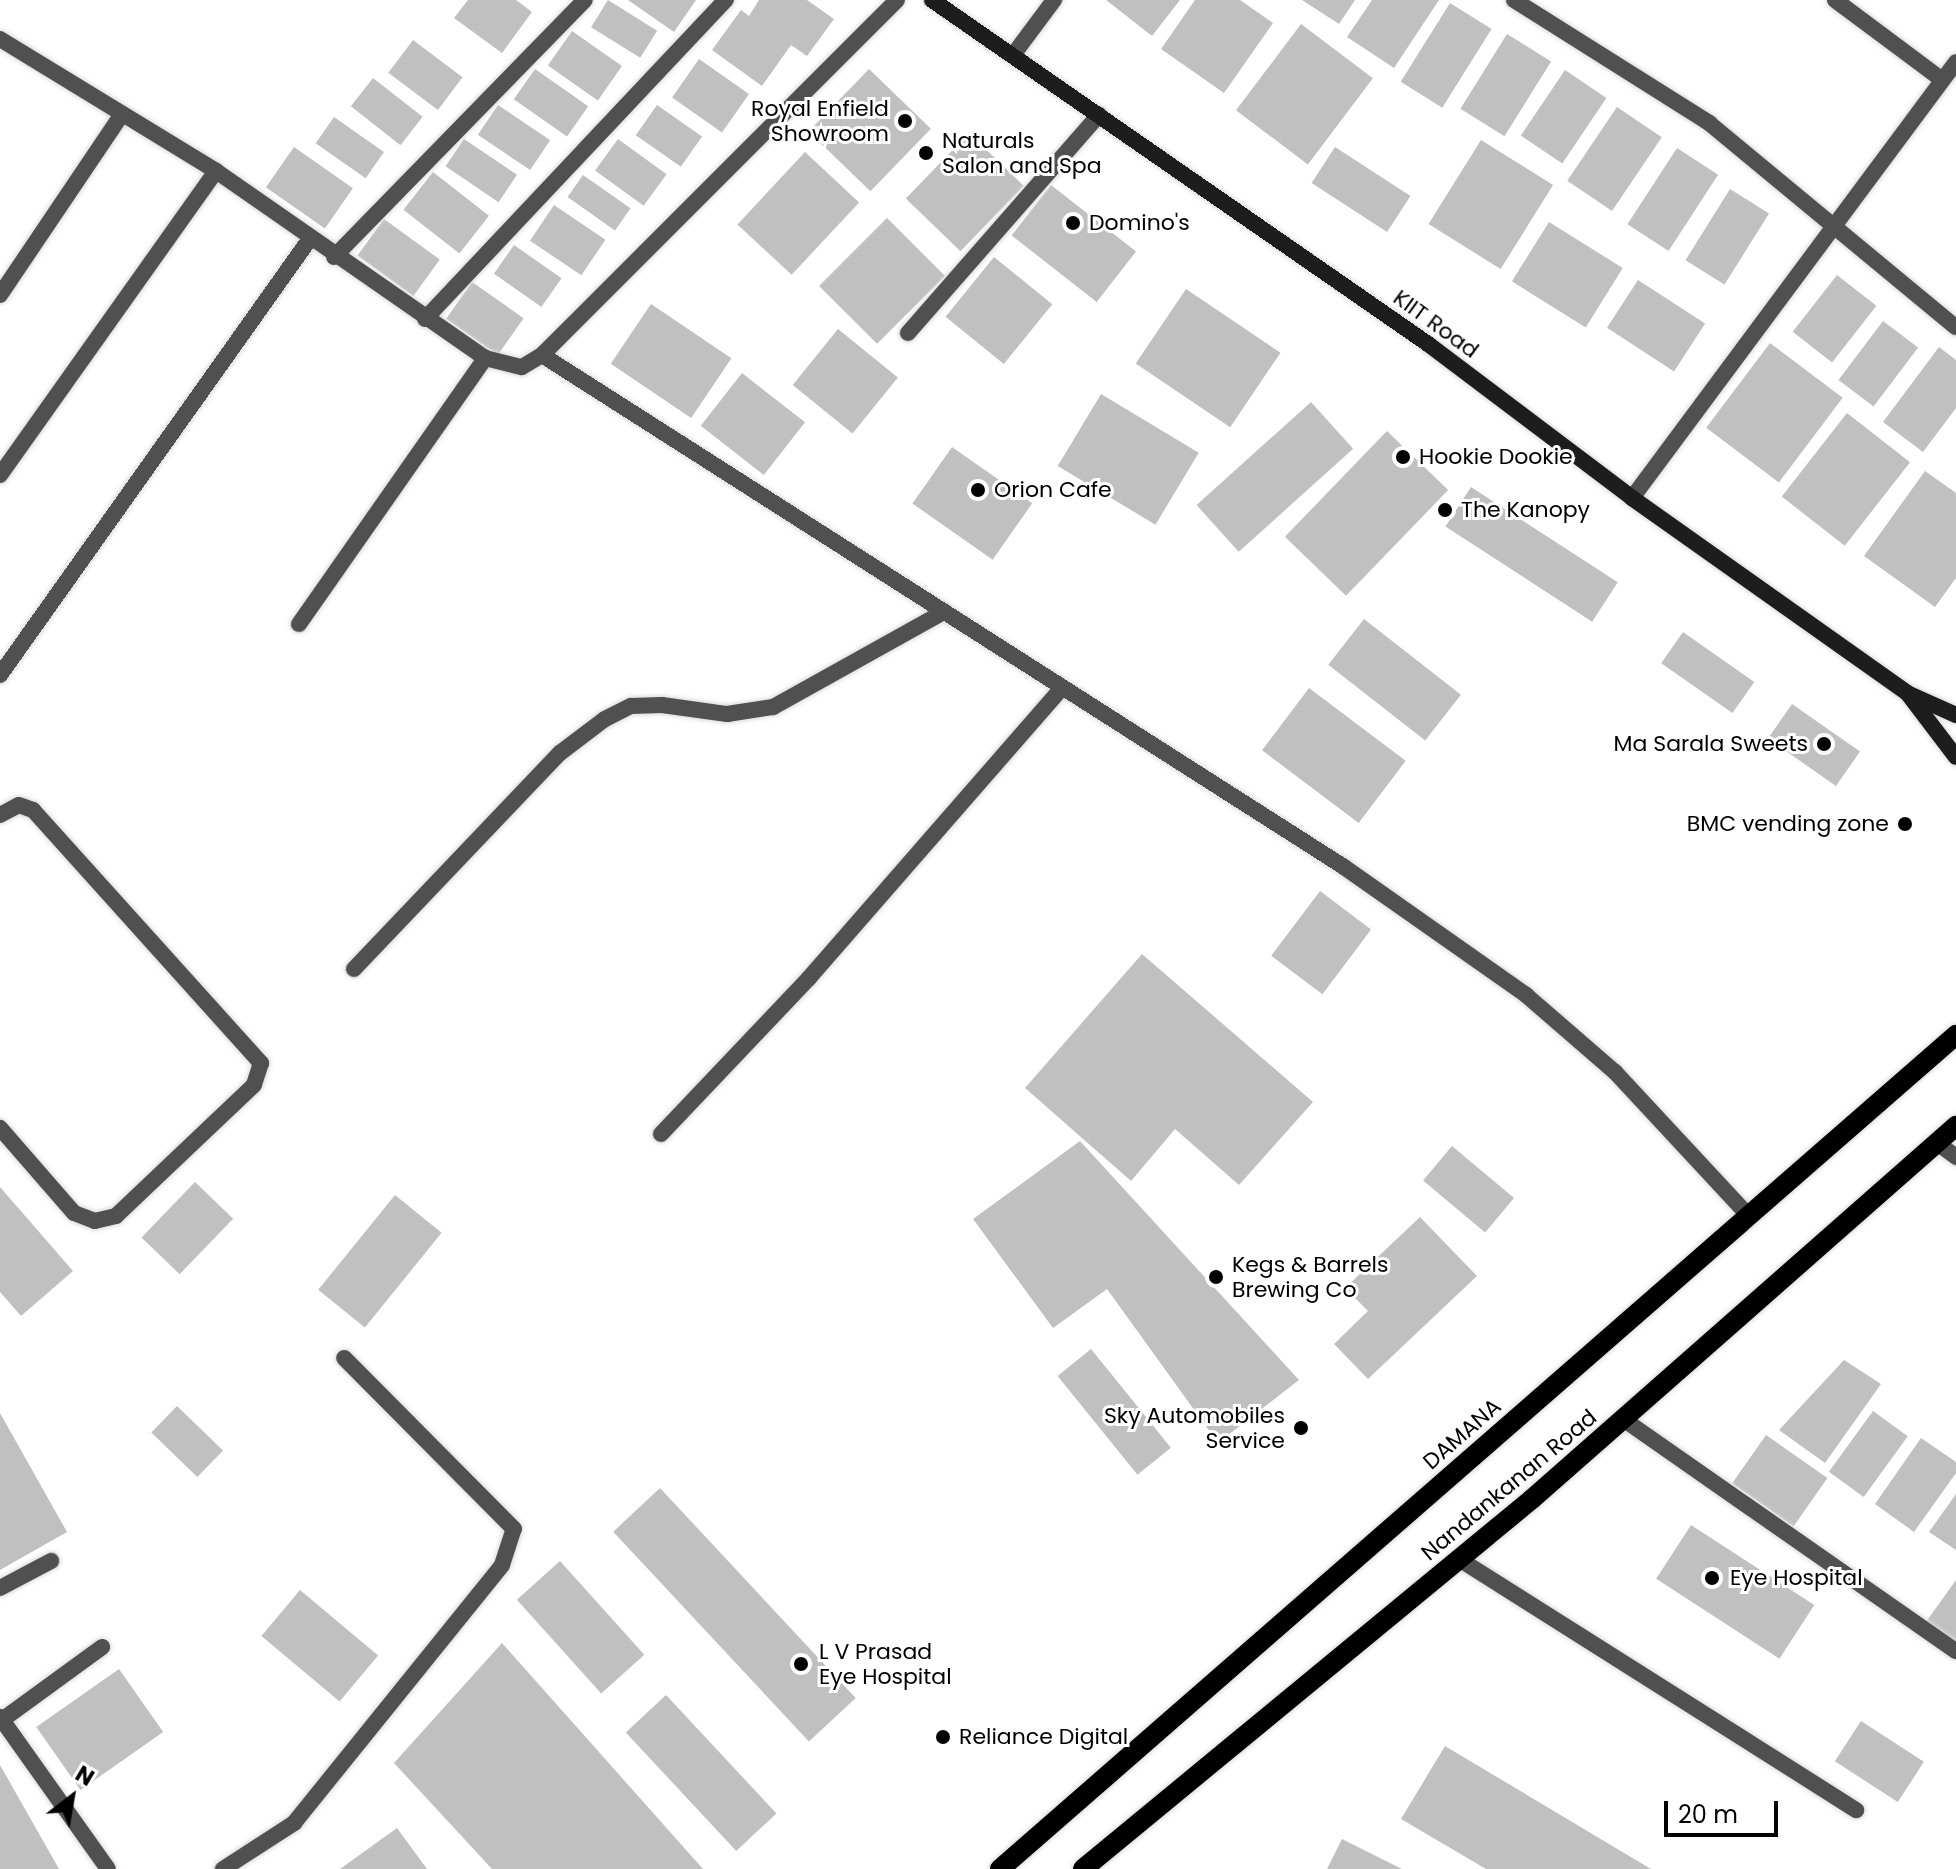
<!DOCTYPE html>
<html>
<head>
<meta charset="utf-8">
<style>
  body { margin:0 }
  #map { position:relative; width:1956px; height:1869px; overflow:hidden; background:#fff; font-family:Poppins,sans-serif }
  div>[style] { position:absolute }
  .building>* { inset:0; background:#c0c0c0; transform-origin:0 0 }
  .roads { filter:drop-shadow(0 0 2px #dbdbdb) drop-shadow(0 0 2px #dbdbdb) }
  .street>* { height:16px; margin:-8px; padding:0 8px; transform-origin:8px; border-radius:8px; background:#505050 }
  .secondary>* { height:16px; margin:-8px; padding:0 8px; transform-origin:8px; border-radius:8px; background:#1d1d1d }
  .primary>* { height:20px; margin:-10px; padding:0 10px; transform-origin:10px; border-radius:10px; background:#000 }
  .dots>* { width:22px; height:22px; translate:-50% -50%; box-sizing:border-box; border:4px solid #fff; border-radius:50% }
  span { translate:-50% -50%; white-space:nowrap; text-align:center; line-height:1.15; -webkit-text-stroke:6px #fff; paint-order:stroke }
  .poi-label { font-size:22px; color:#000 }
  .right { translate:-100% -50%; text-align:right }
  .left { translate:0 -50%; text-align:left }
  .street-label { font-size:22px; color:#000 }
  .north { position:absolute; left:32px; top:1757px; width:80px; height:80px; -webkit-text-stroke:6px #fff; paint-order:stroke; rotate:31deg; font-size:22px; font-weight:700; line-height:32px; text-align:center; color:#000 }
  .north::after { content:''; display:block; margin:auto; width:28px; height:36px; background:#000; clip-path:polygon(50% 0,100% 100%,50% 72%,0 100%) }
  .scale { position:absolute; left:1664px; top:1801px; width:114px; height:36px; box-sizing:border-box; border:4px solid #000; border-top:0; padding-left:10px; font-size:24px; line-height:28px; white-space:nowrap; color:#000; -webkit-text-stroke:6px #fff; paint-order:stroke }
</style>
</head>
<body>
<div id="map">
  <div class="building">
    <i style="clip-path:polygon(468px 0,516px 0,532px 12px,502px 53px,454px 18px)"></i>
    <i style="left:608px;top:0;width:58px;height:32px;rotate:32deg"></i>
    <i style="clip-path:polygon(628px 0,696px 0,674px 32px)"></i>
    <i style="clip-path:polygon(759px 0,807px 0,834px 19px,807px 56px,791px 45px,762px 86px,712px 50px,741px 10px,749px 16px)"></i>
    <i style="clip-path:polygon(1106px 0,1180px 0,1152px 36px)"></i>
    <i style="clip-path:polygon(1195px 0,1240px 0,1273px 23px,1224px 93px,1161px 49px)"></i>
    <i style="clip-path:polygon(1302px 0,1355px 0,1339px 24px)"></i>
    <i style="clip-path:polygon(1372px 0,1439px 0,1394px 68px,1347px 37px)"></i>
    <i style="left:1450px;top:3px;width:49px;height:93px;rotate:32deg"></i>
    <i style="left:1301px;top:24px;width:90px;height:108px;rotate:37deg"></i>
    <i style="left:572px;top:31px;width:61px;height:42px;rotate:35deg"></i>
    <i style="left:1507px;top:34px;width:52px;height:88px;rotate:32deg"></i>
    <i style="left:413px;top:40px;width:62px;height:41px;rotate:37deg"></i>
    <i style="left:699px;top:59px;width:61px;height:47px;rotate:35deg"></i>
    <i style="left:535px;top:69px;width:65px;height:37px;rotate:35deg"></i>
    <i style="left:869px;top:69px;width:86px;height:87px;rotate:44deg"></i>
    <i style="left:1565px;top:70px;width:50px;height:79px;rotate:34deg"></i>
    <i style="left:373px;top:78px;width:63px;height:36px;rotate:38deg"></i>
    <i style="left:498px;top:105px;width:63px;height:36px;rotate:34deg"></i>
    <i style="left:657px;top:105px;width:55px;height:37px;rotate:35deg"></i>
    <i style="left:1617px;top:107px;width:54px;height:89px;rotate:34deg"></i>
    <i style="left:334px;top:117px;width:61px;height:32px;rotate:35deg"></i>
    <i style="left:969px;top:133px;width:76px;height:91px;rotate:44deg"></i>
    <i style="left:464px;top:139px;width:64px;height:33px;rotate:34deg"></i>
    <i style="left:618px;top:139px;width:60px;height:39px;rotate:36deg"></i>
    <i style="left:1481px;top:140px;width:85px;height:99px;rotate:32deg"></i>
    <i style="left:294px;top:147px;width:72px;height:49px;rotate:35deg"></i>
    <i style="left:1335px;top:147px;width:90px;height:43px;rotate:33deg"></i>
    <i style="left:1677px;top:148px;width:49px;height:91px;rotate:33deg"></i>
    <i style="left:805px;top:152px;width:74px;height:99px;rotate:43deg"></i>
    <i style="left:433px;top:172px;width:71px;height:48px;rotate:38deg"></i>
    <i style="left:583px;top:175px;width:58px;height:27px;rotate:35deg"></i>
    <i style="left:1051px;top:185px;width:108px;height:64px;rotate:38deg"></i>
    <i style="left:1730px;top:189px;width:46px;height:84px;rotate:32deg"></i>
    <i style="left:554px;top:205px;width:62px;height:43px;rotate:34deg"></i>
    <i style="left:887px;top:218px;width:82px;height:96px;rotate:45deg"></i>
    <i style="left:384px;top:219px;width:69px;height:45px;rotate:36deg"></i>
    <i style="left:1549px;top:222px;width:87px;height:70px;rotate:32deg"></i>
    <i style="left:514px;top:245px;width:58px;height:35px;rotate:35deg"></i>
    <i style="left:994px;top:257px;width:75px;height:77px;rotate:39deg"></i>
    <i style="left:1837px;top:275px;width:50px;height:72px;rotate:38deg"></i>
    <i style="left:1638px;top:280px;width:80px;height:57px;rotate:33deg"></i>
    <i style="left:472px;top:282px;width:63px;height:45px;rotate:35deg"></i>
    <i style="left:1186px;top:289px;width:114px;height:90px;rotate:34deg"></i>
    <i style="left:651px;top:304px;width:97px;height:72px;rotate:34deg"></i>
    <i style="left:1883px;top:321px;width:44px;height:74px;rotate:37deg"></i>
    <i style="left:838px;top:329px;width:77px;height:72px;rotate:39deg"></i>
    <i style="left:1770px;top:343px;width:91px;height:106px;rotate:37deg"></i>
    <i style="clip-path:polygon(1939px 347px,1956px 360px,1956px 408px,1923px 452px,1883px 422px)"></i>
    <i style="left:742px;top:373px;width:80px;height:67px;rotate:38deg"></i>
    <i style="left:1101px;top:394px;width:114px;height:84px;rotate:31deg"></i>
    <i style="left:1311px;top:402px;width:63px;height:154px;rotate:48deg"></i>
    <i style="left:1847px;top:413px;width:80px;height:106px;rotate:38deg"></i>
    <i style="left:1387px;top:431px;width:85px;height:147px;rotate:44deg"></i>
    <i style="left:952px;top:447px;width:98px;height:69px;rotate:35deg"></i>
    <i style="clip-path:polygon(1925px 471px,1956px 493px,1956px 578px,1935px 607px,1864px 556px)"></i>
    <i style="left:1471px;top:487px;width:175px;height:47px;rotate:33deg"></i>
    <i style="left:1364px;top:619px;width:123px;height:58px;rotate:38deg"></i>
    <i style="left:1683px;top:632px;width:87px;height:38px;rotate:35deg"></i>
    <i style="left:1309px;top:688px;width:121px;height:78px;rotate:37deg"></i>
    <i style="left:1792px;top:704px;width:83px;height:42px;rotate:35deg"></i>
    <i style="left:1320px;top:891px;width:64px;height:81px;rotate:37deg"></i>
    <i style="clip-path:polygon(1142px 954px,1313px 1102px,1239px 1185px,1175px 1129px,1131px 1181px,1025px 1088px)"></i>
    <i style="clip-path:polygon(1080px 1141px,1299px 1380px,1218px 1443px,1107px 1289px,1053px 1328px,973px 1219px)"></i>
    <i style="left:1452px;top:1146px;width:81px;height:45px;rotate:40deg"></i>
    <i style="left:195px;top:1182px;width:53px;height:77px;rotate:44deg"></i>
    <i style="clip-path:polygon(0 1187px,73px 1271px,21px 1316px,0 1292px)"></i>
    <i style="left:395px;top:1195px;width:60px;height:122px;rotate:39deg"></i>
    <i style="clip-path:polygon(1420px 1217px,1477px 1276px,1368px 1379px,1334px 1344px,1368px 1311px,1345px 1288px)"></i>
    <i style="left:1091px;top:1349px;width:127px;height:43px;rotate:51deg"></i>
    <i style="clip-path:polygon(1844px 1360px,1881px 1384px,1825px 1463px,1779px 1430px)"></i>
    <i style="left:177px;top:1406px;width:64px;height:37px;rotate:44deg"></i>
    <i style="left:1873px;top:1411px;width:43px;height:75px;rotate:36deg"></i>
    <i style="clip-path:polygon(0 1413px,67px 1532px,0 1570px)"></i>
    <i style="left:1766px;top:1435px;width:75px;height:59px;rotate:35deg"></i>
    <i style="clip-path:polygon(1921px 1438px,1956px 1462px,1956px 1473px,1914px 1532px,1875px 1504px)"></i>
    <i style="left:660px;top:1488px;width:287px;height:64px;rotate:47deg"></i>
    <i style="clip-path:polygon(1956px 1494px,1956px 1550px,1929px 1532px)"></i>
    <i style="left:1691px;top:1525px;width:147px;height:64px;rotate:33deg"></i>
    <i style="left:560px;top:1561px;width:126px;height:58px;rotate:48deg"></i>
    <i style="clip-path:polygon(1956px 1580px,1956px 1643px,1926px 1622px)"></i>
    <i style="left:300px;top:1590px;width:102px;height:60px;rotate:40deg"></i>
    <i style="clip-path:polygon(502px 1643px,703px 1869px,492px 1869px,394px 1763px)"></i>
    <i style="left:119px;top:1669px;width:77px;height:101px;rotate:55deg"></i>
    <i style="left:666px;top:1695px;width:162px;height:55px;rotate:47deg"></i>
    <i style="left:1861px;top:1721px;width:75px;height:48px;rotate:33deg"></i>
    <i style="clip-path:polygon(1445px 1746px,1651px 1869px,1486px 1869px,1401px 1819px)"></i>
    <i style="clip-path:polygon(0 1765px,59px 1869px,0 1869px)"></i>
    <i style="clip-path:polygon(397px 1828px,427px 1869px,340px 1869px)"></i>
    <i style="clip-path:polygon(1342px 1839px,1402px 1869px,1327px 1869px)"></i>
  </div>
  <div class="roads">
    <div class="street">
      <i style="left:1514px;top:0;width:231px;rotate:32.2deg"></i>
      <i style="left:1709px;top:123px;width:320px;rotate:39.6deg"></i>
      <i style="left:1835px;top:0;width:132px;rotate:36.7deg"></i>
      <i style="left:0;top:39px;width:253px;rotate:31.4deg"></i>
      <i style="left:216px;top:171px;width:328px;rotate:34.8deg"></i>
      <i style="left:485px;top:358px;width:38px;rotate:14deg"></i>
      <i style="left:522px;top:367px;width:23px;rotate:-31deg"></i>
      <i style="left:542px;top:355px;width:502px;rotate:-45deg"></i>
      <i style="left:1013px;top:55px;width:69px;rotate:-53.3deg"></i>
      <i style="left:334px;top:257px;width:359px;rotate:-45.7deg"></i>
      <i style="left:0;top:295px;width:218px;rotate:-56deg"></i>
      <i style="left:425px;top:319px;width:439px;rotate:-46.7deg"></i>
      <i style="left:908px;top:333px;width:290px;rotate:-48.8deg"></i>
      <i style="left:542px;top:355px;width:951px;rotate:32.55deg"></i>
      <i style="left:1344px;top:867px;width:223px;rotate:35.1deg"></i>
      <i style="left:1526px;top:995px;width:118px;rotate:40.9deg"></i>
      <i style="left:1615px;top:1072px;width:197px;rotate:47.1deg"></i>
      <i style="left:0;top:475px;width:373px;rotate:-54.6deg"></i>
      <i style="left:1632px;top:498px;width:543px;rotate:-53.38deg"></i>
      <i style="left:299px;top:624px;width:325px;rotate:-55deg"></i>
      <i style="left:0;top:675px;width:534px;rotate:-54.61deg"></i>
      <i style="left:0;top:815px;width:21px;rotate:-28deg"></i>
      <i style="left:19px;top:805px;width:15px;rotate:20deg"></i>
      <i style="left:33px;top:810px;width:341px;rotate:48deg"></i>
      <i style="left:261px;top:1063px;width:23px;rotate:108deg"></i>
      <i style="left:254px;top:1085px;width:190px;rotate:136.5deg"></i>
      <i style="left:116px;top:1216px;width:22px;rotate:167deg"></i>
      <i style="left:95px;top:1221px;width:22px;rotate:-159deg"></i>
      <i style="left:74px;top:1213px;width:113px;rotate:-131deg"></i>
      <i style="left:354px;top:969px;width:298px;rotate:-46.4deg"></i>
      <i style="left:560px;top:753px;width:56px;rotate:-37.1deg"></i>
      <i style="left:605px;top:719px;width:29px;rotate:-27deg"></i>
      <i style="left:631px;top:706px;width:31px;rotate:-2deg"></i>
      <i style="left:662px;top:705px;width:66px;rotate:7.9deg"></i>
      <i style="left:727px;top:714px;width:47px;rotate:-8.7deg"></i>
      <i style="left:773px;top:707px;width:196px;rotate:-29.1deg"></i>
      <i style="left:661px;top:1134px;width:215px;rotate:-46.5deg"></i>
      <i style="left:809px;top:978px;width:383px;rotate:-48.9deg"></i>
      <i style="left:1937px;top:1143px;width:24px;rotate:36deg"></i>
      <i style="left:1623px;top:1419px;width:406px;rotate:34.9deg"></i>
      <i style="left:1459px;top:1559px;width:470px;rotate:32.3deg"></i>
      <i style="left:0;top:1588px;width:58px;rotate:-27.9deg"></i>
      <i style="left:0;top:1717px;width:186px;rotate:54.6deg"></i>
      <i style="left:2px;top:1720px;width:124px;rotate:-36.1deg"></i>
      <i style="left:223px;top:1869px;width:85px;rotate:-32.9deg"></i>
      <i style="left:294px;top:1823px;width:331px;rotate:-51.1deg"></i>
      <i style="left:502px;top:1565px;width:38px;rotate:-72deg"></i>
      <i style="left:514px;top:1529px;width:241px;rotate:-134.8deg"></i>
    </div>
    <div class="secondary">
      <i style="left:932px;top:0;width:604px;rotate:34.74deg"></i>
      <i style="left:1428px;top:344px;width:256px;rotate:37deg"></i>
      <i style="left:1632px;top:498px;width:337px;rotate:35.3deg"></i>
      <i style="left:1907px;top:693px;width:54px;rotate:24.2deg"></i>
      <i style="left:1908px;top:694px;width:79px;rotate:52.7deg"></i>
    </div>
    <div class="primary">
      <i style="left:1000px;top:1869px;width:1269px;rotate:-41.1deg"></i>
      <i style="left:1083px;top:1869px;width:582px;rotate:-39.49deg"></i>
      <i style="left:1532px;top:1499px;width:565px;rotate:-41.34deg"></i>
    </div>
  </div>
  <div class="dots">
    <i style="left:905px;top:121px;background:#000"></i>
    <i style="left:926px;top:153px;background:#000"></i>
    <i style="left:1073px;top:223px;background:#000"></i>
    <i style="left:1403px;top:457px;background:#000"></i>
    <i style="left:978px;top:490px;background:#000"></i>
    <i style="left:1445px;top:510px;background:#000"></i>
    <i style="left:1824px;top:744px;background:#000"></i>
    <i style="left:1905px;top:824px;background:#000"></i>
    <i style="left:1216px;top:1277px;background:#000"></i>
    <i style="left:1301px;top:1428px;background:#000"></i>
    <i style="left:1712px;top:1578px;background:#000"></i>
    <i style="left:801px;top:1664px;background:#000"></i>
    <i style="left:943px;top:1737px;background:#000"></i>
  </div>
  <div class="poi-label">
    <span class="right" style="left:889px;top:121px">Royal Enfield<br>Showroom</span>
    <span class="left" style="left:942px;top:153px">Naturals<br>Salon and Spa</span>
    <span class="left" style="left:1089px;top:223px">Domino's</span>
    <span class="left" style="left:1419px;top:457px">Hookie Dookie</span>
    <span class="left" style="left:994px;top:490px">Orion Cafe</span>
    <span class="left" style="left:1461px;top:510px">The Kanopy</span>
    <span class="right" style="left:1808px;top:744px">Ma Sarala Sweets</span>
    <span class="right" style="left:1889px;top:824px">BMC vending zone</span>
    <span class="left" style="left:1232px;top:1277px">Kegs &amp; Barrels<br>Brewing Co</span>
    <span class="right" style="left:1285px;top:1428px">Sky Automobiles<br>Service</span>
    <span class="left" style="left:1730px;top:1578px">Eye Hospital</span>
    <span class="left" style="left:819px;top:1664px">L V Prasad<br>Eye Hospital</span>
    <span class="left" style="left:959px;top:1737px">Reliance Digital</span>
  </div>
  <div class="street-label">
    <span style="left:1436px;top:324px;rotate:36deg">KIIT Road</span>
    <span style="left:1462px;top:1434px;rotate:-41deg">DAMANA</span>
    <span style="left:1509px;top:1485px;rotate:-40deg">Nandankanan Road</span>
  </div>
  <div class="north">N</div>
  <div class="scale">20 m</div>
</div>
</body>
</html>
